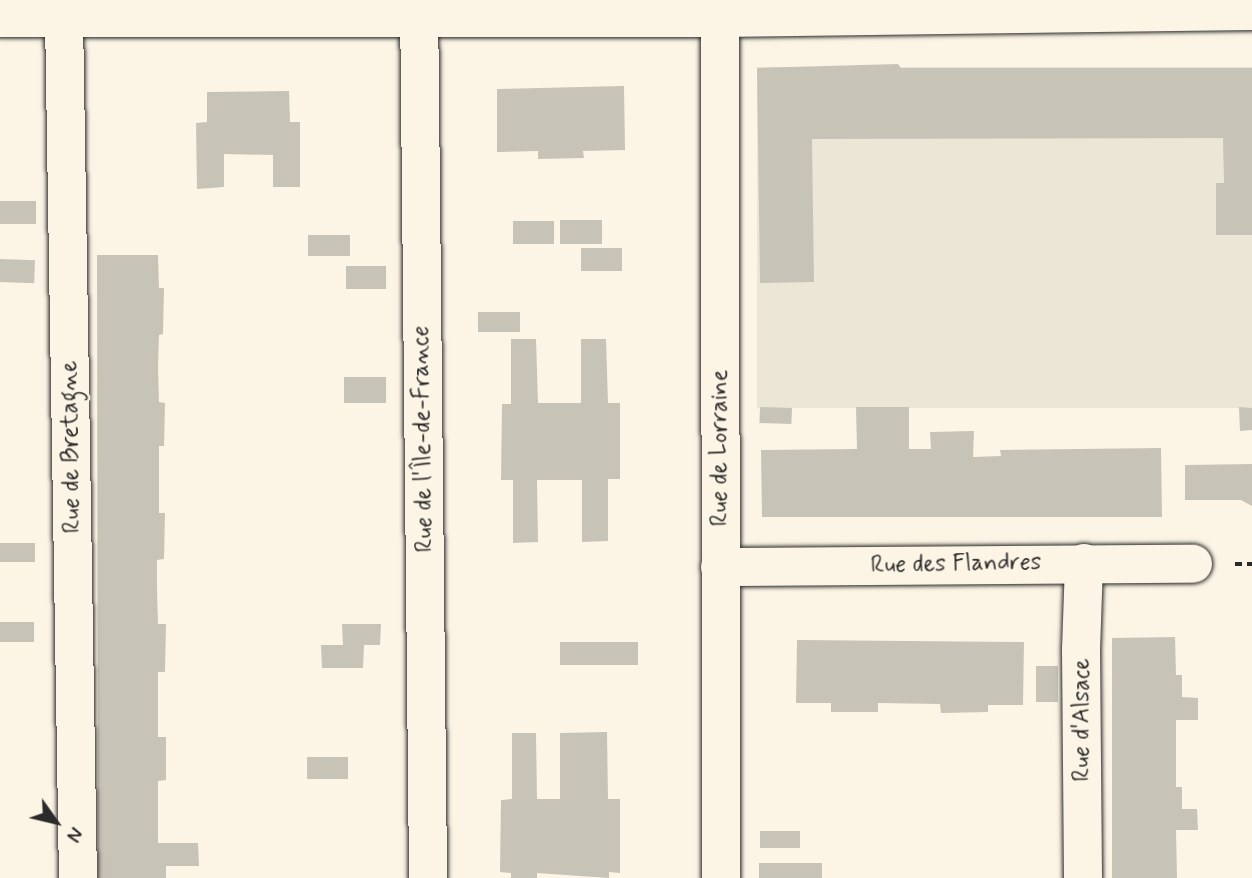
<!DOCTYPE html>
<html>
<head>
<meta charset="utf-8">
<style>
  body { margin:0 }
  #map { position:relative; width:1252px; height:878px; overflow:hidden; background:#fcf5e5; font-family:Mynerve,sans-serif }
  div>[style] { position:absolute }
  .built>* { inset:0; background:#ece6d7; transform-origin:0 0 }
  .building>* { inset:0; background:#c8c3b7; transform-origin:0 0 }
  .path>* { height:4.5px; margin-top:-2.25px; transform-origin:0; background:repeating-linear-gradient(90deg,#2b2b2b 0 7px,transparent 0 12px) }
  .roads { filter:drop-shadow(0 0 2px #2b2b2b) drop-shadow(0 0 2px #2b2b2b) }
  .minor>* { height:38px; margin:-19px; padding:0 19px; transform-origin:19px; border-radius:19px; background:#fcf5e5 }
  span { translate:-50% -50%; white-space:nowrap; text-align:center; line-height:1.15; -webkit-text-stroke:5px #fcf5e5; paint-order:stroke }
  .street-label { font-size:24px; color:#2b2b2b }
  .north { position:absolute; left:21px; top:787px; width:70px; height:70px; -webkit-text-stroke:5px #fcf5e5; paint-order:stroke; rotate:124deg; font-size:19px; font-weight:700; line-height:28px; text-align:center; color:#2b2b2b }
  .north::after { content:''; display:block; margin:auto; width:24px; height:32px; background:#2b2b2b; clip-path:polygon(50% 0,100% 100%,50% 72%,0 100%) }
</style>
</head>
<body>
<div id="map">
  <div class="built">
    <i style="left:1252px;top:67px;width:341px;height:495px;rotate:90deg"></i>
  </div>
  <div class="building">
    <i style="clip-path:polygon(898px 64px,901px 68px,1252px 68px,1252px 235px,1216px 235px,1216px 183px,1224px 183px,1223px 138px,812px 139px,814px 282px,760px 283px,757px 68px)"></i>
    <i style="clip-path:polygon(624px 86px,625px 150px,583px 151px,584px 158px,538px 159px,538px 151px,497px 152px,497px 89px)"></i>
    <i style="clip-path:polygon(289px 91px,290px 122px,300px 122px,300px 187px,273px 187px,273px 155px,224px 154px,224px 187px,197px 189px,196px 123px,207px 122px,207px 92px)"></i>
    <i style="left:0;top:201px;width:36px;height:23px"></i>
    <i style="left:560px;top:220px;width:42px;height:24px"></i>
    <i style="left:513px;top:221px;width:41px;height:23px"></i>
    <i style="left:308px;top:235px;width:42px;height:21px"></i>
    <i style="left:581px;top:248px;width:41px;height:23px"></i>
    <i style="clip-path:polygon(97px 255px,158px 255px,159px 288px,164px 288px,163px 334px,159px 335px,158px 367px,159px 402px,165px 403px,164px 446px,159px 446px,159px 513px,165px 513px,164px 559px,157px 560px,157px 590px,158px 624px,166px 624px,165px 672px,158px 672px,158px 737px,166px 737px,166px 780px,158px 781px,158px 843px,198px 843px,199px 866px,166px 866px,166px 878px,98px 878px)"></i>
    <i style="left:0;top:259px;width:35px;height:23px;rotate:2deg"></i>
    <i style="left:346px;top:266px;width:40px;height:23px"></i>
    <i style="left:520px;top:312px;width:20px;height:42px;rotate:90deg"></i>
    <i style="clip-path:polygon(511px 339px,536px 339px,538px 403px,581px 403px,581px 339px,606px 339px,608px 403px,620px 403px,620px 479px,608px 479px,608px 541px,582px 542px,582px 480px,537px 480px,538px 542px,513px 543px,513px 480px,501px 480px,502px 404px,511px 404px)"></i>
    <i style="left:344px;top:377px;width:42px;height:26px"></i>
    <i style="left:760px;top:407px;width:32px;height:16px;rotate:2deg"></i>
    <i style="clip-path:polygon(856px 407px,909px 407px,909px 449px,931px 449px,930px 432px,974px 431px,973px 457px,1001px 456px,1000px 450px,1161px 448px,1162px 517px,762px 517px,761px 450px,857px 449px)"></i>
    <i style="clip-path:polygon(1239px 407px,1252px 408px,1252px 430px,1240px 431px)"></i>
    <i style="clip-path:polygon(1252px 464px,1252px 506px,1241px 500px,1185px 500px,1185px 465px)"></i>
    <i style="left:0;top:543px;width:35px;height:19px"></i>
    <i style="left:0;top:622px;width:34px;height:20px"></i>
    <i style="clip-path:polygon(342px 624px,381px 624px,380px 645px,364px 645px,363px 668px,322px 668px,321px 645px,343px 645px)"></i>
    <i style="clip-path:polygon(1175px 637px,1176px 675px,1182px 675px,1182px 697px,1198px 698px,1198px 720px,1176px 720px,1176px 787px,1182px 787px,1182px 809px,1197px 809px,1198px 830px,1176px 830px,1177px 878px,1112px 878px,1112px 638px)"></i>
    <i style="clip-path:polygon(797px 640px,1024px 642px,1023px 705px,988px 705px,988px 712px,941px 713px,940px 704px,878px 703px,878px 712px,831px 712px,831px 703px,796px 703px)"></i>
    <i style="left:560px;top:642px;width:78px;height:23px"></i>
    <i style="left:1058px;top:666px;width:36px;height:22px;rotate:90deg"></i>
    <i style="clip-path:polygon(607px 732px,608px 799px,620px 799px,620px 873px,609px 872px,609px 878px,537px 873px,537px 878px,511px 878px,511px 873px,500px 872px,501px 800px,512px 799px,512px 733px,536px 733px,537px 799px,560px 799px,560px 733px)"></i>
    <i style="left:307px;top:757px;width:41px;height:22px"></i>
    <i style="left:800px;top:831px;width:17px;height:40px;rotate:90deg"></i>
    <i style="left:822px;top:863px;width:15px;height:63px;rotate:90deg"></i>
  </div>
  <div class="path">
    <i style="left:1235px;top:564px;width:17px"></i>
  </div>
  <div class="roads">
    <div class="minor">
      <i style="left:419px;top:0;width:878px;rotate:89.41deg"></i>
      <i style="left:64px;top:17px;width:861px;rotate:89.07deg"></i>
      <i style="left:0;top:18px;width:720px"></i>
      <i style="left:720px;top:18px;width:532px;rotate:-0.75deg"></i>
      <i style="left:720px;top:18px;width:860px;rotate:89.93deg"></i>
      <i style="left:720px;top:567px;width:473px;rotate:-0.4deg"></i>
      <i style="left:1083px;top:878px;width:228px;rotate:-90.5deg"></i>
      <i style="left:1081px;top:650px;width:87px;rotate:-88deg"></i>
    </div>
  </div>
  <div class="street-label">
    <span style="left:423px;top:439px;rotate:-91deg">Rue de l'Île-de-France</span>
    <span style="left:71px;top:447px;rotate:-91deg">Rue de Bretagne</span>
    <span style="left:720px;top:448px;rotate:-90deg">Rue de Lorraine</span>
    <span style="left:956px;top:564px;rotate:-1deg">Rue des Flandres</span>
    <span style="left:1082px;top:720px;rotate:-90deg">Rue d'Alsace</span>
  </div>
  <div class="north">N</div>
</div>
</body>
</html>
